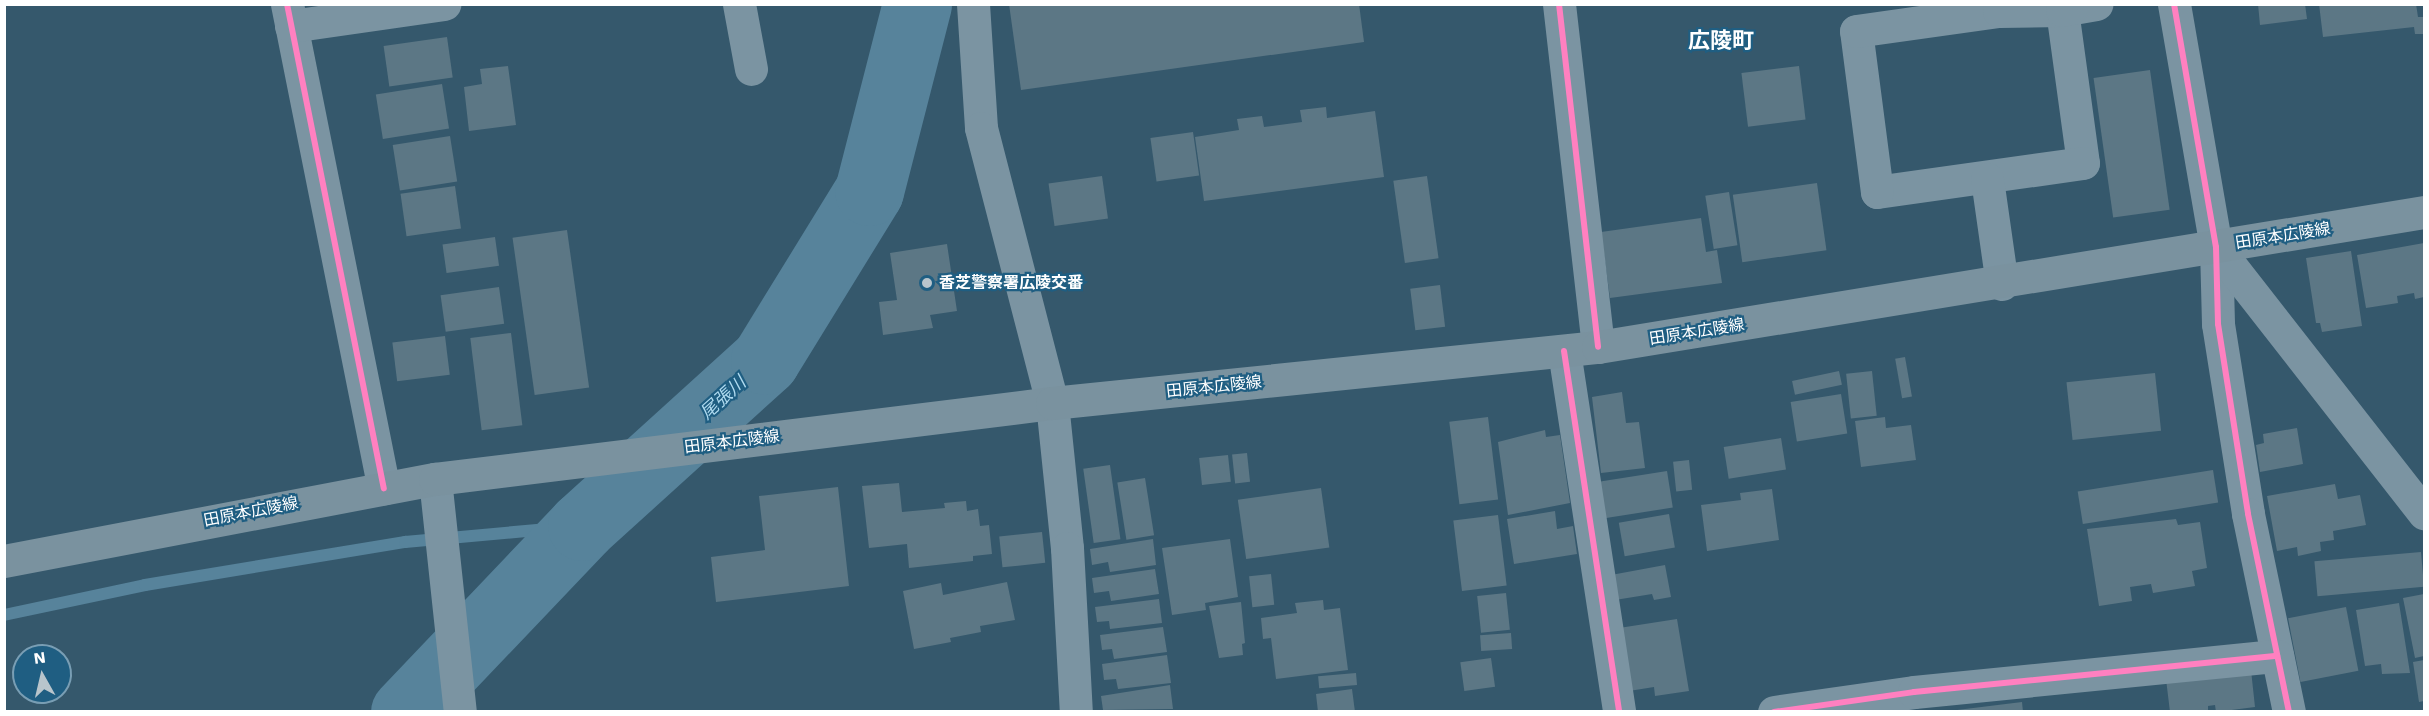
<!DOCTYPE html>
<html>
<head>
<meta charset="utf-8">
<style>
  body { margin:0 }
  #map { position:relative; width:2429px; height:716px; overflow:hidden; background:#35586c; font-family:"Work Sans","Noto Sans JP",sans-serif }
  div>[style] { position:absolute }
  .stream>* { height:12px; margin:-6px; padding:0 6px; transform-origin:6px; border-radius:6px; background:#57839b }
  .river>* { height:69px; margin:-34.5px; padding:0 34.5px; transform-origin:34.5px; border-radius:34.5px; background:#57839b }
  .building>* { inset:0; background:#5c7785; transform-origin:0 0 }
  .minor>* { height:33px; margin:-16.5px; padding:0 16.5px; transform-origin:16.5px; border-radius:16.5px; background:#7b94a2 }
  .major>* { height:33px; margin:-16.5px; padding:0 16.5px; transform-origin:16.5px; border-radius:16.5px; background:#7a929f }
  .cycleway>* { height:6px; margin:-3px; padding:0 3px; transform-origin:3px; border-radius:3px; background:#ff80c0 }
  .dots>* { width:16px; height:16px; translate:-50% -50%; box-sizing:border-box; border:3px solid #1f5e82; border-radius:50% }
  span { translate:-50% -50%; white-space:nowrap; text-align:center; line-height:1.15; -webkit-text-stroke:4.5px #1f5e82; paint-order:stroke }
  .street-label { font-size:16px; color:#fff }
  .poi-label { font-size:16px; color:#fff; font-weight:700 }
  .left { translate:0 -50%; text-align:left }
  .water-label { font-size:18px; color:#b0dbf0; font-style:italic }
  .district-label { font-size:22px; color:#fff; font-weight:700 }
  .frame { position:absolute; inset:0; border:6px solid #fff; pointer-events:none }
  .north { position:absolute; left:12px; top:644px; width:60px; height:60px; box-sizing:border-box; background:#1f5e82; border:2px solid #799eb4; border-radius:50%; rotate:352deg; font-size:16px; font-weight:700; line-height:24px; text-align:center; color:#fff }
  .north::after { content:''; display:block; margin:auto; width:21px; height:27px; background:#b8c5cc; clip-path:polygon(50% 0,100% 100%,50% 72%,0 100%) }
</style>
</head>
<body>
<div id="map">
  <div class="stream">
    <i style="left:4px;top:615px;width:144px;rotate:-12deg"></i>
    <i style="left:145px;top:585px;width:264px;rotate:-9.4deg"></i>
    <i style="left:405px;top:542px;width:178px;rotate:-5.2deg"></i>
  </div>
  <div class="river">
    <i style="left:405px;top:712px;width:257px;rotate:-46.4deg"></i>
    <i style="left:582px;top:526px;width:247px;rotate:-42.2deg"></i>
    <i style="left:765px;top:360px;width:198px;rotate:-58.4deg"></i>
    <i style="left:869px;top:191px;width:193px;rotate:-75.6deg"></i>
  </div>
  <div class="building">
    <i style="clip-path:polygon(1009px 4px,1359px 4px,1364px 42px,1021px 90px)"></i>
    <i style="clip-path:polygon(2258px 4px,2305px 4px,2307px 19px,2260px 25px)"></i>
    <i style="clip-path:polygon(2319px 4px,2416px 4px,2418px 17px,2424px 17px,2424px 34px,2415px 34px,2414px 27px,2323px 37px)"></i>
    <i style="left:447px;top:37px;width:41px;height:64px;rotate:82deg"></i>
    <i style="clip-path:polygon(508px 66px,516px 125px,469px 131px,464px 87px,482px 84px,480px 69px)"></i>
    <i style="left:1799px;top:66px;width:54px;height:58px;rotate:83deg"></i>
    <i style="left:2150px;top:70px;width:141px;height:57px;rotate:82deg"></i>
    <i style="left:442px;top:84px;width:45px;height:67px;rotate:81deg"></i>
    <i style="clip-path:polygon(1326px 107px,1327px 118px,1375px 111px,1384px 177px,1204px 201px,1195px 137px,1239px 130px,1237px 119px,1262px 116px,1264px 127px,1302px 122px,1300px 110px)"></i>
    <i style="left:1193px;top:132px;width:44px;height:43px;rotate:82deg"></i>
    <i style="left:450px;top:136px;width:46px;height:58px;rotate:81deg"></i>
    <i style="left:1102px;top:176px;width:43px;height:54px;rotate:82deg"></i>
    <i style="left:1427px;top:176px;width:83px;height:34px;rotate:82deg"></i>
    <i style="left:1817px;top:183px;width:68px;height:85px;rotate:82deg"></i>
    <i style="left:455px;top:186px;width:43px;height:55px;rotate:82deg"></i>
    <i style="left:1729px;top:192px;width:54px;height:24px;rotate:81deg"></i>
    <i style="clip-path:polygon(1701px 218px,1706px 252px,1717px 250px,1722px 283px,1610px 298px,1601px 232px)"></i>
    <i style="left:567px;top:230px;width:159px;height:55px;rotate:82deg"></i>
    <i style="left:495px;top:237px;width:29px;height:53px;rotate:82deg"></i>
    <i style="clip-path:polygon(2424px 243px,2424px 297px,2415px 299px,2414px 293px,2397px 296px,2398px 303px,2366px 308px,2357px 255px)"></i>
    <i style="clip-path:polygon(947px 244px,957px 311px,930px 315px,933px 328px,883px 335px,879px 302px,897px 300px,890px 253px)"></i>
    <i style="clip-path:polygon(2351px 251px,2362px 326px,2322px 332px,2320px 323px,2316px 323px,2306px 258px)"></i>
    <i style="left:1440px;top:285px;width:42px;height:30px;rotate:83deg"></i>
    <i style="left:499px;top:287px;width:37px;height:59px;rotate:82deg"></i>
    <i style="left:511px;top:333px;width:93px;height:41px;rotate:83deg"></i>
    <i style="left:445px;top:336px;width:39px;height:53px;rotate:83deg"></i>
    <i style="left:1905px;top:357px;width:40px;height:10px;rotate:80deg"></i>
    <i style="left:1839px;top:371px;width:14px;height:48px;rotate:78deg"></i>
    <i style="left:1872px;top:371px;width:45px;height:26px;rotate:84deg"></i>
    <i style="left:2155px;top:373px;width:58px;height:89px;rotate:84deg"></i>
    <i style="clip-path:polygon(1622px 392px,1626px 423px,1639px 422px,1645px 468px,1601px 473px,1592px 397px)"></i>
    <i style="left:1841px;top:394px;width:40px;height:51px;rotate:81deg"></i>
    <i style="left:1488px;top:417px;width:83px;height:39px;rotate:83deg"></i>
    <i style="clip-path:polygon(1885px 417px,1886px 428px,1911px 425px,1916px 460px,1861px 467px,1855px 421px)"></i>
    <i style="clip-path:polygon(2297px 428px,2303px 464px,2260px 472px,2256px 445px,2264px 443px,2263px 434px)"></i>
    <i style="clip-path:polygon(1545px 430px,1546px 437px,1560px 435px,1570px 503px,1508px 515px,1498px 442px)"></i>
    <i style="left:1781px;top:438px;width:32px;height:58px;rotate:81deg"></i>
    <i style="left:1247px;top:453px;width:29px;height:15px;rotate:84deg"></i>
    <i style="left:1228px;top:455px;width:27px;height:29px;rotate:84deg"></i>
    <i style="left:1689px;top:460px;width:30px;height:16px;rotate:84deg"></i>
    <i style="left:1110px;top:465px;width:75px;height:27px;rotate:82deg"></i>
    <i style="left:2213px;top:470px;width:33px;height:137px;rotate:81deg"></i>
    <i style="left:1667px;top:471px;width:37px;height:69px;rotate:81deg"></i>
    <i style="left:1145px;top:478px;width:58px;height:28px;rotate:81deg"></i>
    <i style="clip-path:polygon(899px 483px,902px 512px,945px 508px,944px 503px,966px 501px,967px 511px,978px 509px,980px 526px,989px 525px,992px 554px,973px 556px,973px 561px,909px 568px,907px 544px,869px 548px,862px 486px)"></i>
    <i style="clip-path:polygon(2335px 484px,2338px 499px,2360px 495px,2366px 525px,2333px 531px,2334px 540px,2320px 542px,2321px 551px,2298px 556px,2297px 547px,2277px 551px,2267px 496px)"></i>
    <i style="clip-path:polygon(838px 487px,849px 586px,716px 602px,711px 557px,765px 550px,759px 496px)"></i>
    <i style="left:1321px;top:488px;width:60px;height:84px;rotate:82deg"></i>
    <i style="clip-path:polygon(1772px 489px,1779px 540px,1707px 551px,1701px 505px,1741px 500px,1740px 493px)"></i>
    <i style="clip-path:polygon(1555px 511px,1557px 529px,1573px 526px,1577px 554px,1514px 564px,1507px 519px)"></i>
    <i style="left:1669px;top:514px;width:34px;height:51px;rotate:80deg"></i>
    <i style="left:1498px;top:515px;width:71px;height:45px;rotate:83deg"></i>
    <i style="clip-path:polygon(2176px 519px,2178px 525px,2200px 522px,2207px 568px,2192px 571px,2195px 586px,2153px 593px,2151px 584px,2130px 587px,2132px 601px,2099px 606px,2087px 529px)"></i>
    <i style="left:1042px;top:532px;width:31px;height:43px;rotate:84deg"></i>
    <i style="clip-path:polygon(1153px 539px,1156px 565px,1110px 572px,1108px 562px,1092px 565px,1090px 549px)"></i>
    <i style="clip-path:polygon(1230px 539px,1238px 597px,1205px 603px,1206px 610px,1172px 615px,1162px 548px)"></i>
    <i style="left:2421px;top:552px;width:35px;height:107px;rotate:85deg"></i>
    <i style="clip-path:polygon(1665px 565px,1671px 597px,1654px 600px,1652px 594px,1615px 600px,1611px 575px)"></i>
    <i style="clip-path:polygon(1155px 569px,1159px 594px,1111px 601px,1109px 591px,1094px 593px,1092px 578px)"></i>
    <i style="left:1271px;top:574px;width:31px;height:22px;rotate:84deg"></i>
    <i style="clip-path:polygon(1007px 582px,1015px 620px,980px 626px,981px 632px,950px 638px,951px 642px,914px 649px,903px 591px,941px 583px,943px 595px)"></i>
    <i style="left:1506px;top:593px;width:37px;height:29px;rotate:84deg"></i>
    <i style="clip-path:polygon(2424px 594px,2424px 656px,2415px 658px,2403px 598px)"></i>
    <i style="clip-path:polygon(1159px 599px,1162px 623px,1110px 629px,1109px 621px,1097px 622px,1095px 607px)"></i>
    <i style="clip-path:polygon(1323px 600px,1324px 610px,1340px 608px,1348px 670px,1276px 679px,1271px 638px,1263px 639px,1261px 618px,1297px 613px,1295px 603px)"></i>
    <i style="clip-path:polygon(1241px 602px,1245px 643px,1242px 644px,1243px 655px,1219px 658px,1209px 606px)"></i>
    <i style="clip-path:polygon(2399px 603px,2410px 673px,2382px 674px,2381px 664px,2365px 666px,2356px 610px)"></i>
    <i style="left:2346px;top:607px;width:65px;height:59px;rotate:79deg"></i>
    <i style="clip-path:polygon(1677px 619px,1689px 691px,1655px 696px,1654px 687px,1629px 691px,1619px 628px)"></i>
    <i style="clip-path:polygon(1163px 627px,1167px 652px,1114px 659px,1112px 649px,1102px 650px,1100px 635px)"></i>
    <i style="left:1511px;top:633px;width:16px;height:31px;rotate:86deg"></i>
    <i style="clip-path:polygon(1167px 655px,1171px 683px,1118px 689px,1116px 679px,1104px 680px,1102px 664px)"></i>
    <i style="left:1491px;top:658px;width:29px;height:31px;rotate:82deg"></i>
    <i style="clip-path:polygon(2424px 660px,2424px 701px,2419px 702px,2413px 662px)"></i>
    <i style="clip-path:polygon(2251px 670px,2255px 707px,2216px 712px,2215px 705px,2208px 706px,2208px 712px,2170px 712px,2166px 679px)"></i>
    <i style="left:1356px;top:673px;width:12px;height:38px;rotate:85deg"></i>
    <i style="clip-path:polygon(1170px 685px,1173px 709px,1103px 710px,1101px 696px)"></i>
    <i style="clip-path:polygon(1352px 689px,1355px 712px,1318px 712px,1316px 694px)"></i>
    <i style="clip-path:polygon(2022px 702px,2023px 712px,1957px 712px,1957px 710px)"></i>
  </div>
  <div class="minor">
    <i style="left:287px;top:4px;width:494px;rotate:78.7deg"></i>
    <i style="left:739px;top:4px;width:66px;rotate:79.5deg"></i>
    <i style="left:973px;top:4px;width:124px;rotate:86.3deg"></i>
    <i style="left:981px;top:128px;width:284px;rotate:75.5deg"></i>
    <i style="left:1052px;top:403px;width:146px;rotate:84.1deg"></i>
    <i style="left:1067px;top:548px;width:164px;rotate:86.9deg"></i>
    <i style="left:1559px;top:4px;width:345px;rotate:83.5deg"></i>
    <i style="left:2174px;top:4px;width:247px;rotate:80.2deg"></i>
    <i style="left:2216px;top:247px;width:77px;rotate:88.5deg"></i>
    <i style="left:2218px;top:324px;width:192px;rotate:81deg"></i>
    <i style="left:2248px;top:514px;width:202px;rotate:78.3deg"></i>
    <i style="left:2062px;top:10px;width:154px;rotate:82.2deg"></i>
    <i style="left:2083px;top:163px;width:208px;rotate:172deg"></i>
    <i style="left:1877px;top:192px;width:162px;rotate:-97.4deg"></i>
    <i style="left:1856px;top:31px;width:144px;rotate:-8deg"></i>
    <i style="left:1999px;top:11px;width:63px;rotate:-0.9deg"></i>
    <i style="left:2062px;top:10px;width:35px;rotate:-10deg"></i>
    <i style="left:291px;top:26px;width:155px;rotate:-8.2deg"></i>
    <i style="left:1987px;top:179px;width:106px;rotate:81.9deg"></i>
    <i style="left:2216px;top:247px;width:338px;rotate:52deg"></i>
    <i style="left:1564px;top:351px;width:365px;rotate:81.3deg"></i>
    <i style="left:435px;top:479px;width:234px;rotate:83.9deg"></i>
    <i style="left:1774px;top:712px;width:141px;rotate:-8.1deg"></i>
    <i style="left:1914px;top:692px;width:365px;rotate:-5.7deg"></i>
  </div>
  <div class="major">
    <i style="left:4px;top:561px;width:439px;rotate:-10.8deg"></i>
    <i style="left:435px;top:479px;width:622px;rotate:-7.02deg"></i>
    <i style="left:1052px;top:403px;width:549px;rotate:-5.86deg"></i>
    <i style="left:1598px;top:347px;width:837px;rotate:-9.28deg"></i>
  </div>
  <div class="cycleway">
    <i style="left:287px;top:4px;width:494px;rotate:78.7deg"></i>
    <i style="left:1559px;top:4px;width:345px;rotate:83.5deg"></i>
    <i style="left:2174px;top:4px;width:247px;rotate:80.2deg"></i>
    <i style="left:2216px;top:247px;width:77px;rotate:88.5deg"></i>
    <i style="left:2218px;top:324px;width:192px;rotate:81deg"></i>
    <i style="left:2248px;top:514px;width:202px;rotate:78.3deg"></i>
    <i style="left:1564px;top:351px;width:365px;rotate:81.3deg"></i>
    <i style="left:1774px;top:712px;width:141px;rotate:-8.1deg"></i>
    <i style="left:1914px;top:692px;width:365px;rotate:-5.7deg"></i>
  </div>
  <div class="dots">
    <i style="left:927px;top:283px;background:#b8c5cc"></i>
  </div>
  <div class="street-label">
    <span style="left:2283px;top:236px;rotate:-9deg">田原本広陵線</span>
    <span style="left:1697px;top:332px;rotate:-9deg">田原本広陵線</span>
    <span style="left:1214px;top:387px;rotate:-6deg">田原本広陵線</span>
    <span style="left:732px;top:442px;rotate:-7deg">田原本広陵線</span>
    <span style="left:251px;top:512px;rotate:-11deg">田原本広陵線</span>
  </div>
  <div class="poi-label">
    <span class="left" style="left:939px;top:283px">香芝警察署広陵交番</span>
  </div>
  <div class="water-label">
    <span style="left:723px;top:398px;rotate:-42deg">尾張川</span>
  </div>
  <div class="district-label">
    <span style="left:1721px;top:41px">広陵町</span>
  </div>
  <div class="frame"></div>
  <div class="north">N</div>
</div>
</body>
</html>
